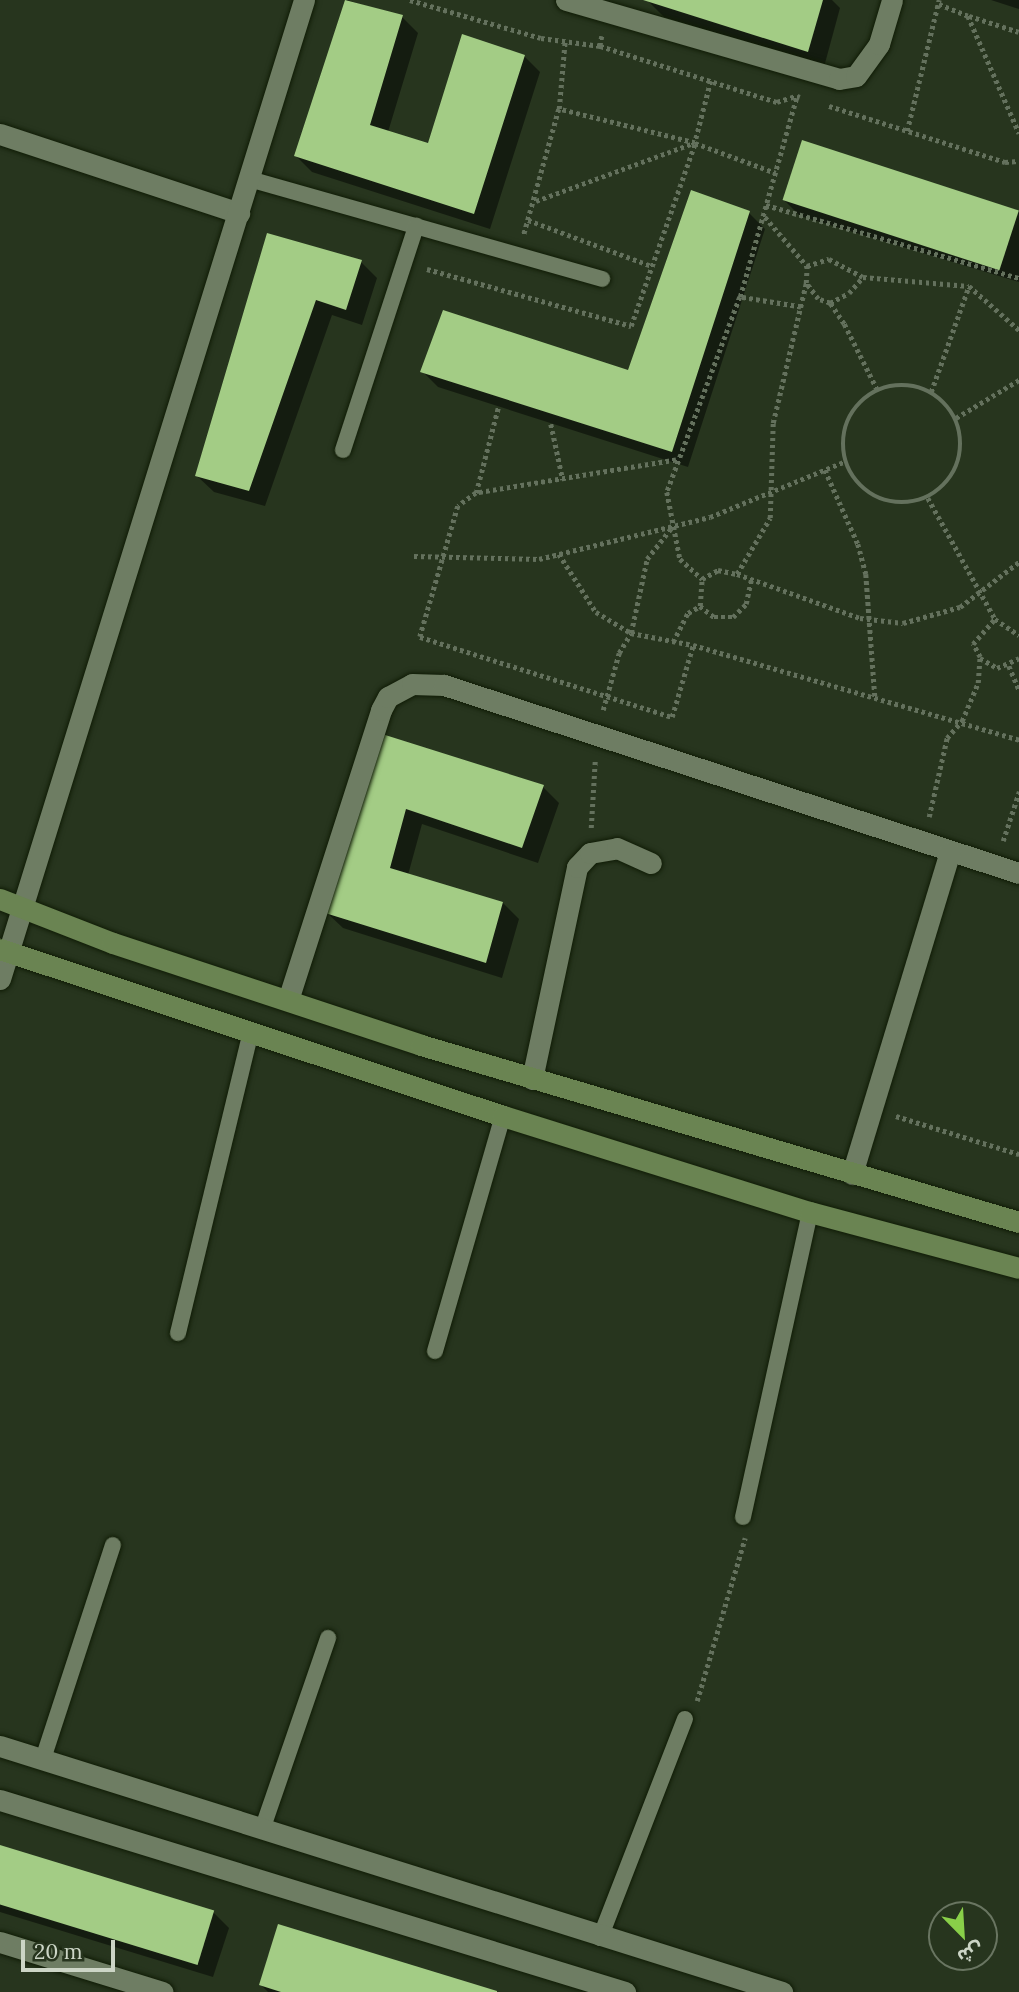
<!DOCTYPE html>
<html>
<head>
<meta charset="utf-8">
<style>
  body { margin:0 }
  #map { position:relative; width:1019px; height:1992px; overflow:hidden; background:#27351e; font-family:Lora,"Noto Sans Arabic",serif }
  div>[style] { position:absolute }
  .shadow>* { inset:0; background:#0007 }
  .building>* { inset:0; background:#a3cc85; transform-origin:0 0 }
  .path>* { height:4.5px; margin-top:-2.25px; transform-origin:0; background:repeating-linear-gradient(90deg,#64715d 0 3.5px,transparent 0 7px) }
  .path>.ring { margin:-2.25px; padding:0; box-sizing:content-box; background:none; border:4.5px solid #64715d; border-radius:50% }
  .roads { filter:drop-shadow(0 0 2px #101c06) drop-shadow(0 0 2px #101c06) }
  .lane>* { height:16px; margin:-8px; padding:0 8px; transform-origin:8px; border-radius:8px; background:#6e7d63 }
  .street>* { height:21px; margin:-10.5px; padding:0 10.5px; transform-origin:10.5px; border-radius:10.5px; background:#6e7d63 }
  .secondary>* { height:21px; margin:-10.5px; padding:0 10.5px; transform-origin:10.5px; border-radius:10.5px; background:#6a8452 }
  span { translate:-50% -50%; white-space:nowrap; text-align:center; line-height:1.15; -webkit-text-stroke:7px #27351e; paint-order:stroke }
  .north { position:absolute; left:928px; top:1901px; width:70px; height:70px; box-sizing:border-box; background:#27351e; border:2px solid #697561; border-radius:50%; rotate:156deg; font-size:19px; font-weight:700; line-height:28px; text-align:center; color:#ccd5c6 }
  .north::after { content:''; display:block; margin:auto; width:24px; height:32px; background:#89cf49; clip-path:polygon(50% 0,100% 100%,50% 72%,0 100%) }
  .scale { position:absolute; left:21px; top:1940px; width:94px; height:32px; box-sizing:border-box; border:4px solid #ccd5c6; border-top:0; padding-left:9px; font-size:21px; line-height:24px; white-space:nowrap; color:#ccd5c6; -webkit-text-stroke:5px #27351e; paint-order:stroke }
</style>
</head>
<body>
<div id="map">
  <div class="shadow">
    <i style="clip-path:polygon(347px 0,402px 17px,418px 33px,388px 132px,429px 145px,524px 56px,540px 72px,490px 229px,312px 172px,296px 156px)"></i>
    <i style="clip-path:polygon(832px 0,840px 8px,824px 67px,664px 17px,648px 1px)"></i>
    <i style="clip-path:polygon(991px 0,1019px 0,1019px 9px)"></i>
    <i style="clip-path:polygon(803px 142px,1019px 211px,1019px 282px,800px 216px,784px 200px)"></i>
    <i style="clip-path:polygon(749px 213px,765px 229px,688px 467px,438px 387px,422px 371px,629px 372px)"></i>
    <i style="clip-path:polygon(268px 235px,361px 262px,377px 278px,362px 325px,332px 315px,265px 506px,214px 492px,197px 476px)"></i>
    <i style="clip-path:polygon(383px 736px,543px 787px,559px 803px,538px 863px,422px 824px,408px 875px,503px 903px,519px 919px,502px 978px,343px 928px,326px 912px)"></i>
    <i style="clip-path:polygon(0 1847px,213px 1912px,229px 1928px,213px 1977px,0 1912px)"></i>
    <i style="clip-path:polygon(261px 1985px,493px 1992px,268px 1992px)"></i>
  </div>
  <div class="building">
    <i style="clip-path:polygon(345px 0,403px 15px,370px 125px,428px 143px,462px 34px,525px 55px,474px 214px,294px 156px)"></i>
    <i style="clip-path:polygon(643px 0,823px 0,808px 52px)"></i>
    <i style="left:802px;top:140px;width:228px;height:63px;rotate:18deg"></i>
    <i style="clip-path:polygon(691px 190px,750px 211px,672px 452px,420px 372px,443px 310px,628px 370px)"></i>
    <i style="clip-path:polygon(267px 233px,362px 260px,346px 310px,316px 300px,249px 491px,195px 476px)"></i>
    <i style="clip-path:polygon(382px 734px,544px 785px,522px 848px,406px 809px,390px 868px,503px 902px,486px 963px,325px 913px)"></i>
    <i style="left:0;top:1845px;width:224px;height:57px;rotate:17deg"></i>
    <i style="clip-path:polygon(278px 1924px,497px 1991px,497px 1992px,281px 1992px,259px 1985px)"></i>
  </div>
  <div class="path">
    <i style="left:410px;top:0;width:136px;rotate:16.2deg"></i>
    <i style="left:541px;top:38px;width:60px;rotate:7.7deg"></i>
    <i style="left:939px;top:4px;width:31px;rotate:22deg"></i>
    <i style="left:968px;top:16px;width:128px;rotate:66.4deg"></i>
    <i style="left:969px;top:16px;width:52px;rotate:17.7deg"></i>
    <i style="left:602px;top:36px;width:10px;rotate:101deg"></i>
    <i style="left:600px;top:46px;width:186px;rotate:17.6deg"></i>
    <i style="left:777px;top:102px;width:20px;rotate:-18deg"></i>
    <i style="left:711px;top:81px;width:64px;rotate:104.5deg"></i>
    <i style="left:695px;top:143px;width:86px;rotate:20.3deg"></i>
    <i style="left:829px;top:106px;width:185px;rotate:17.7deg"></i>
    <i style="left:1005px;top:162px;width:14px;rotate:-4deg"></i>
    <i style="left:559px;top:109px;width:68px;rotate:-85deg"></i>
    <i style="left:907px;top:131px;width:135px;rotate:-76.3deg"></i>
    <i style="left:536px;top:201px;width:168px;rotate:-20.2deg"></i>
    <i style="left:766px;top:205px;width:263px;rotate:16.1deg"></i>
    <i style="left:765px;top:217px;width:65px;rotate:49.4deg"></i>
    <i style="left:528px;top:220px;width:132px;rotate:20.4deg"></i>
    <i style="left:427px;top:269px;width:212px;rotate:15.6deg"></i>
    <i style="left:631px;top:326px;width:194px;rotate:-70.7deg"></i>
    <i style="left:695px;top:143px;width:140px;rotate:-166deg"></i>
    <i style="left:559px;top:109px;width:130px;rotate:105.6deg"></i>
    <i style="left:740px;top:297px;width:209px;rotate:-74.2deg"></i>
    <i style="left:797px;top:96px;width:3px;rotate:18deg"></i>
    <i style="left:830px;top:303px;width:21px;rotate:-28deg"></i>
    <i style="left:849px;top:293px;width:21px;rotate:-49deg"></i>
    <i style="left:801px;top:307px;width:62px;rotate:-170.7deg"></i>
    <i style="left:740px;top:297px;width:208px;rotate:110.5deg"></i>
    <i style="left:667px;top:492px;width:68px;rotate:79deg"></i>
    <i style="left:680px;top:559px;width:30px;rotate:42deg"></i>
    <i style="left:702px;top:579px;width:18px;rotate:-29deg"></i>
    <i style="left:718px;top:570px;width:19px;rotate:12deg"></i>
    <i style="left:737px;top:574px;width:131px;rotate:19.7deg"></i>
    <i style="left:860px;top:618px;width:43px;rotate:6.6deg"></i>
    <i style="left:903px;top:623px;width:59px;rotate:-15.7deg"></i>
    <i style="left:960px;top:607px;width:74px;rotate:-37.3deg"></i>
    <i class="ring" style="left:843px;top:385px;width:113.5px;height:113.5px"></i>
    <i style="left:877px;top:390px;width:74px;rotate:-116.6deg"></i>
    <i style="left:844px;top:324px;width:25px;rotate:-124deg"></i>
    <i style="left:830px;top:303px;width:13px;rotate:-162deg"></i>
    <i style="left:818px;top:299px;width:20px;rotate:-127deg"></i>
    <i style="left:806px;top:283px;width:17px;rotate:-87deg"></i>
    <i style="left:807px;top:266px;width:23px;rotate:-18deg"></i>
    <i style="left:829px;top:259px;width:38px;rotate:28deg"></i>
    <i style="left:863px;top:277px;width:106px;rotate:4.9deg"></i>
    <i style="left:969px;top:286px;width:67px;rotate:41.3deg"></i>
    <i style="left:931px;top:392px;width:113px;rotate:-70.3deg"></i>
    <i style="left:956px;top:418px;width:74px;rotate:-31.1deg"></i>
    <i style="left:551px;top:424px;width:57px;rotate:77.9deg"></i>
    <i style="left:676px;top:460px;width:203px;rotate:170.6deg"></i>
    <i style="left:476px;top:493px;width:22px;rotate:144deg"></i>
    <i style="left:458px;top:506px;width:136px;rotate:106.2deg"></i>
    <i style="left:420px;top:637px;width:264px;rotate:17.6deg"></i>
    <i style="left:672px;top:717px;width:75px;rotate:-73.7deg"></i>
    <i style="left:825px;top:470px;width:81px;rotate:66deg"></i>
    <i style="left:858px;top:544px;width:31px;rotate:75deg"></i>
    <i style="left:866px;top:574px;width:123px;rotate:85.8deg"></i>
    <i style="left:476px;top:493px;width:88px;rotate:-75.5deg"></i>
    <i style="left:928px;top:498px;width:138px;rotate:61deg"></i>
    <i style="left:559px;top:554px;width:69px;rotate:57.5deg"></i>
    <i style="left:596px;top:612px;width:41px;rotate:31deg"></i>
    <i style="left:631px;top:633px;width:63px;rotate:11deg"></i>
    <i style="left:693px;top:645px;width:340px;rotate:16.2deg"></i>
    <i style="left:414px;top:556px;width:125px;rotate:1.4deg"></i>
    <i style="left:539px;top:559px;width:176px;rotate:-13.8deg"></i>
    <i style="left:710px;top:517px;width:147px;rotate:-22.4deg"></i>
    <i style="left:737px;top:574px;width:65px;rotate:-59.5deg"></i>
    <i style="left:770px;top:518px;width:95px;rotate:-88.2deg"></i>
    <i style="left:773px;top:423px;width:144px;rotate:-76.7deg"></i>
    <i style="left:700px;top:606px;width:27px;rotate:-86deg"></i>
    <i style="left:673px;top:642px;width:33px;rotate:-63deg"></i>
    <i style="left:688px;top:613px;width:14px;rotate:-30deg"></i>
    <i style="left:700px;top:606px;width:18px;rotate:38deg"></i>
    <i style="left:714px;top:617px;width:19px"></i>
    <i style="left:733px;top:617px;width:18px;rotate:-45deg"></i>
    <i style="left:746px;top:604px;width:25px;rotate:-78deg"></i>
    <i style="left:980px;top:658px;width:20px;rotate:30deg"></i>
    <i style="left:997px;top:668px;width:24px;rotate:-24deg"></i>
    <i style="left:1009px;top:666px;width:25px;rotate:67deg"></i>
    <i style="left:603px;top:710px;width:59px;rotate:-74.3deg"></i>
    <i style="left:619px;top:653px;width:23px;rotate:-59deg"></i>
    <i style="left:631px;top:633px;width:76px;rotate:-77.8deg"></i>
    <i style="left:647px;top:559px;width:39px;rotate:-52deg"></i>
    <i style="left:929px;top:817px;width:81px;rotate:-77.2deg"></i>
    <i style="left:947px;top:738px;width:23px;rotate:-49deg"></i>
    <i style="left:962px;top:721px;width:41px;rotate:-67.2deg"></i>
    <i style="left:978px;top:683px;width:26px;rotate:-86deg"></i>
    <i style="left:980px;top:657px;width:15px;rotate:-118deg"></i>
    <i style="left:973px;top:644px;width:33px;rotate:-49deg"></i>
    <i style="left:995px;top:619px;width:29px;rotate:34deg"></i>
    <i style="left:591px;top:828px;width:68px;rotate:-86.6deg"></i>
    <i style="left:1003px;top:841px;width:52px;rotate:-71.9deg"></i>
    <i style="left:896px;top:1116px;width:129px;rotate:17.2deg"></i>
    <i style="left:697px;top:1701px;width:170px;rotate:-73.6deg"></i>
  </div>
  <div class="roads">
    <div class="lane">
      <i style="left:249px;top:179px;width:367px;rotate:15.8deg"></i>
      <i style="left:343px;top:450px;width:236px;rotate:-71.9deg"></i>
      <i style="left:178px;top:1333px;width:307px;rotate:-76.4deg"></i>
      <i style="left:435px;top:1351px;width:245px;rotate:-73.9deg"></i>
      <i style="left:743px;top:1517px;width:312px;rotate:-77.6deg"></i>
      <i style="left:43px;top:1759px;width:225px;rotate:-71.9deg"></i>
      <i style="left:263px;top:1827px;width:200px;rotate:-71deg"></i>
      <i style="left:600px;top:1938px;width:235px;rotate:-68.8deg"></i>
    </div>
    <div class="street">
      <i style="left:566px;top:0;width:284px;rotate:16.1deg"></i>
      <i style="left:839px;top:79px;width:17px;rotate:-10deg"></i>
      <i style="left:856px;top:76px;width:39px;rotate:-54deg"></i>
      <i style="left:879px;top:44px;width:46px;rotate:-73.5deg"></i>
      <i style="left:0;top:134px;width:252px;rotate:18.3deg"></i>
      <i style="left:0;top:979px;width:1025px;rotate:-72.75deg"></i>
      <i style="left:288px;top:1000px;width:305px;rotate:-72.2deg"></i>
      <i style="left:381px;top:710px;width:15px;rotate:-62deg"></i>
      <i style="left:388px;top:697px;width:27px;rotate:-28deg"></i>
      <i style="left:412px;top:684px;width:32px;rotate:2deg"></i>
      <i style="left:444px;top:685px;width:605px;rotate:18.11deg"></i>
      <i style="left:532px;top:1079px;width:217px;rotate:-78deg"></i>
      <i style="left:577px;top:867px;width:19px;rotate:-47deg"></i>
      <i style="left:590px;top:853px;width:27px;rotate:-10deg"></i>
      <i style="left:617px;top:848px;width:37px;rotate:24deg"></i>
      <i style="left:852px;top:1174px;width:337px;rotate:-73.1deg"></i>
      <i style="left:0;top:1746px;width:820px;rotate:17.46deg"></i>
      <i style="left:0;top:1800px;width:654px;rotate:17.08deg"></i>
      <i style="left:0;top:1942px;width:170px;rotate:17.1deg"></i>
    </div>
    <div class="secondary">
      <i style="left:0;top:899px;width:121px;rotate:21.3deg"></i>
      <i style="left:113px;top:943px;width:324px;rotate:18.3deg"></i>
      <i style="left:421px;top:1045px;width:624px;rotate:16.49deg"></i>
      <i style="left:0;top:949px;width:530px;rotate:18.37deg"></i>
      <i style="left:503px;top:1116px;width:322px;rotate:17.4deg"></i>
      <i style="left:810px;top:1212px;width:216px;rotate:15deg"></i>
    </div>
  </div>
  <div class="north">ش</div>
  <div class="scale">20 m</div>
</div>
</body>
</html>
